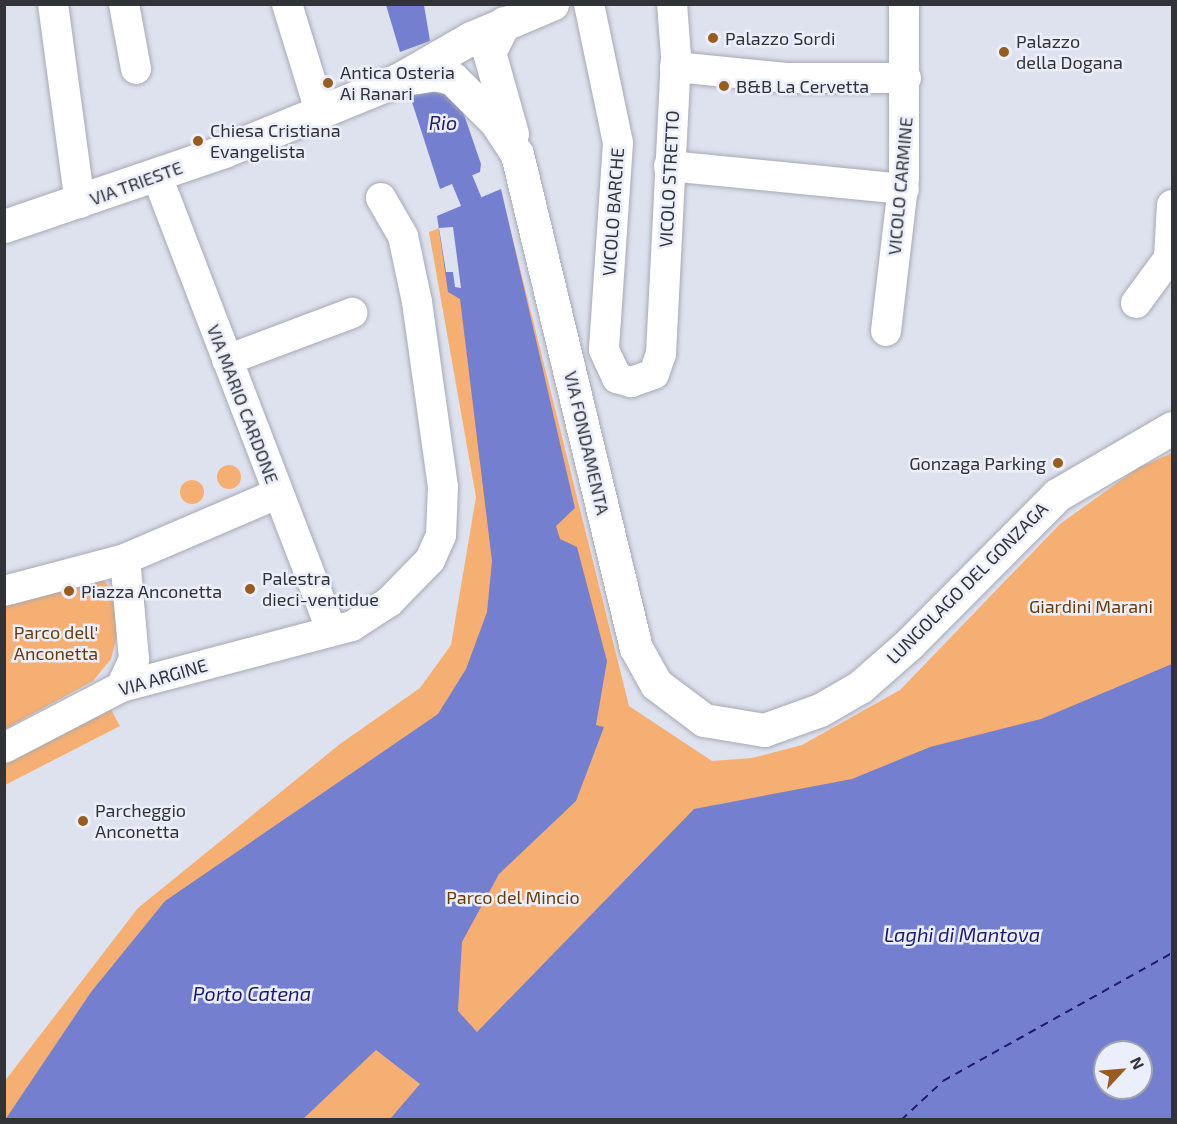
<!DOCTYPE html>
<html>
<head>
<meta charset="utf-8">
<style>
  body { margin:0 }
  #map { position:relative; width:1177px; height:1124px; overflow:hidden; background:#dee1ee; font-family:"Exo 2",sans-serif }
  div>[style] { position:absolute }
  .green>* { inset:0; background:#f6af72 }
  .round { border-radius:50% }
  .water>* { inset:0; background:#7480cf }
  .pier>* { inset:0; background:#dee1ee }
  .canal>* { height:22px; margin:-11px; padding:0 11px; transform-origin:11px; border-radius:11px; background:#7480cf }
  .ferry>* { height:1.5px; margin-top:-0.75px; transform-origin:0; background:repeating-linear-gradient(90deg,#1f1874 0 8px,transparent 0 14px) }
  .roads { filter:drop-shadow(0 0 2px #a6a9b5) drop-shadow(0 0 2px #a6a9b5) }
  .minor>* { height:30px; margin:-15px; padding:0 15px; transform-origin:15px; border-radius:15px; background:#fff }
  .major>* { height:33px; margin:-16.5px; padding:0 16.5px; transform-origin:16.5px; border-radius:16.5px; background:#fff }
  .dots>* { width:16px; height:16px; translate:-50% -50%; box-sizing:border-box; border:3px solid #ebeefb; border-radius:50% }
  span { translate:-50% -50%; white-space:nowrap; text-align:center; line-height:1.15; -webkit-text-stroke:5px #ebeefb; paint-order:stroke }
  .poi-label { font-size:18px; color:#323338 }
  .left { translate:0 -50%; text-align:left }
  .right { translate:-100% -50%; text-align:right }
  .street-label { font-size:18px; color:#323338 }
  .park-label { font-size:18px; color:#6b3b08 }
  .water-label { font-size:20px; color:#1f1874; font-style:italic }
  .frame { position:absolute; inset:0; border:6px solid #323338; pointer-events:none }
  .north { position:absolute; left:1093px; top:1040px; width:60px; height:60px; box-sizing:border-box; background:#ebeefb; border:2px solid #a1a3ad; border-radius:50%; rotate:64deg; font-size:16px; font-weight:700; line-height:24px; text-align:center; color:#323338 }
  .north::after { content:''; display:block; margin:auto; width:21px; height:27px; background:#995c1f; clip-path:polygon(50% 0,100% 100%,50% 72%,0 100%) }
</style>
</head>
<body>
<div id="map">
  <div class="green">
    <i style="clip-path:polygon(evenodd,504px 204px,629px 706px,712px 761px,752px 758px,802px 745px,900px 690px,1060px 524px,1138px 468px,1172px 453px,1172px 1119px,5px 1120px,4px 1082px,138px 908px,340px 744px,420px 688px,451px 645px,476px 497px,429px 232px,504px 204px,1105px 1052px,1141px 1052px,1141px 1088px,1105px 1088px,1105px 1052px)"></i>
    <i class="round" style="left:217px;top:465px;width:24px;height:24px"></i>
    <i class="round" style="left:180px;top:480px;width:24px;height:24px"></i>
    <i style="clip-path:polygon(103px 580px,118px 596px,120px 624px,111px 659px,93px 681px,5px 729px,5px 605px)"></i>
    <i style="clip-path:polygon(109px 706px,120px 726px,5px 785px,5px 761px)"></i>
  </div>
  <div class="water">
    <i style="clip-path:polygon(386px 5px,424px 5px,430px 41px,400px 52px)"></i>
    <i style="clip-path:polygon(429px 89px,445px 90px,460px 103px,481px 164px,480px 172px,440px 189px,410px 96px)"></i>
    <i style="clip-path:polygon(evenodd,501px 189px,575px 508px,556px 526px,560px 539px,577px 547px,607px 661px,596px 725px,604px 727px,576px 801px,499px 874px,462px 942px,458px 1011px,477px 1032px,694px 809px,852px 779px,930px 747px,1041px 719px,1172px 664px,1172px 1119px,390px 1119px,420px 1084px,376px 1050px,303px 1119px,5px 1120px,91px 992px,165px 901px,438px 714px,466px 669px,487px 612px,492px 561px,460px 299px,448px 292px,437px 216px,501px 189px,1105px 1052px,1141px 1052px,1141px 1088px,1105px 1088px,1105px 1052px)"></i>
  </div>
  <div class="pier">
    <i style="clip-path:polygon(453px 227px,461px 288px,455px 287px,453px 272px,446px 272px,439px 228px)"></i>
  </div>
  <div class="canal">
    <i style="left:451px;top:153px;width:52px;rotate:67.4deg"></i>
  </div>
  <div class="ferry">
    <i style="left:901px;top:1120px;width:57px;rotate:-42.9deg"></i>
    <i style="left:943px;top:1081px;width:262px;rotate:-29.2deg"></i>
  </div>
  <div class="roads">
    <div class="minor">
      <i style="left:53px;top:4px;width:201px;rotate:82.3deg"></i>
      <i style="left:124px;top:4px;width:66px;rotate:79.5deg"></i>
      <i style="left:287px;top:4px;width:112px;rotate:72.9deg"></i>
      <i style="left:589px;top:4px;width:142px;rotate:78.2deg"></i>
      <i style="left:618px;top:143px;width:207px;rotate:93.9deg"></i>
      <i style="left:604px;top:350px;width:31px;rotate:65deg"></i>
      <i style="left:617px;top:378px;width:15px;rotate:16deg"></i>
      <i style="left:631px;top:382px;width:24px;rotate:-19deg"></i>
      <i style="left:654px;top:374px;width:21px;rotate:-71deg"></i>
      <i style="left:661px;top:354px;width:298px;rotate:-87.1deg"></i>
      <i style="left:676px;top:56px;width:52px;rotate:-94.4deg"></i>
      <i style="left:675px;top:67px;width:114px;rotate:5.6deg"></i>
      <i style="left:788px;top:78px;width:118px"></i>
      <i style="left:669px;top:166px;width:236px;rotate:5.6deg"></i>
      <i style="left:157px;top:176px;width:487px;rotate:69deg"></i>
      <i style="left:1136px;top:303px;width:56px;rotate:-53.7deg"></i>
      <i style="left:1169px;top:258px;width:53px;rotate:-86.8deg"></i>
      <i style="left:886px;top:331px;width:154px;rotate:-83.3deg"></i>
      <i style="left:904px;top:178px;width:174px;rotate:-90deg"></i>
      <i style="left:227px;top:360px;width:134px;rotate:-20.6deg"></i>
      <i style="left:4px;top:591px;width:125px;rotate:-14.8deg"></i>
      <i style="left:125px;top:559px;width:165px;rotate:-23.2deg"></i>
      <i style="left:121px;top:687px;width:31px;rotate:-65deg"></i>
      <i style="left:134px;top:659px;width:100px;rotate:-95.1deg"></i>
      <i style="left:4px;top:748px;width:132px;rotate:-27.5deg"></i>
      <i style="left:121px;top:687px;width:239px;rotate:-14.8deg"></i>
      <i style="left:352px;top:626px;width:44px;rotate:-33deg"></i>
      <i style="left:389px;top:602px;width:59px;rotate:-45.7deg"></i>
      <i style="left:430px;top:560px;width:27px;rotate:-66deg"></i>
      <i style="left:441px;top:535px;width:48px;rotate:-87.6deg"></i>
      <i style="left:443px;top:487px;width:187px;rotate:-98deg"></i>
      <i style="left:417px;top:302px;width:67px;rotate:-102deg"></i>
      <i style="left:403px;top:236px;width:44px;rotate:-120.1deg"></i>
    </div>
    <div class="major">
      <i style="left:504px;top:23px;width:33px;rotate:117deg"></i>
      <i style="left:489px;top:52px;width:85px;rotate:74.3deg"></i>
      <i style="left:398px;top:80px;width:36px;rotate:-9deg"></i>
      <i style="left:434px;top:74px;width:18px;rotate:13deg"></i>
      <i style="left:452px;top:78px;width:62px;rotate:45deg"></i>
      <i style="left:496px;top:122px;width:38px;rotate:57deg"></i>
      <i style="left:517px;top:154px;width:508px;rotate:76.46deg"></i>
      <i style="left:636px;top:648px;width:41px;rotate:60.9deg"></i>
      <i style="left:656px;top:684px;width:60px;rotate:36.9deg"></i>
      <i style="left:704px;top:720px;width:61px;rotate:9.5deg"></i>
      <i style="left:764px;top:730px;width:59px;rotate:-19.7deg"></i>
      <i style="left:820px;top:710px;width:46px;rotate:-29.9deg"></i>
      <i style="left:860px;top:687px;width:65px;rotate:-41.3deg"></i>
      <i style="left:909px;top:644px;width:210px;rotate:-45.2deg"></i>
      <i style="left:1057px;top:495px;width:133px;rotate:-30.2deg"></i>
      <i style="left:4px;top:226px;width:232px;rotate:-18.8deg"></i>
      <i style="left:224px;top:151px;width:188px;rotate:-22.2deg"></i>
      <i style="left:398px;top:80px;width:84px;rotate:-29.9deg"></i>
      <i style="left:471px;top:38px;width:88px;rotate:-22.8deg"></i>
    </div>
  </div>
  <div class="dots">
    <i style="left:713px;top:38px;background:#995c1f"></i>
    <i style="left:1004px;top:52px;background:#995c1f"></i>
    <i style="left:328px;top:83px;background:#995c1f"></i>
    <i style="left:724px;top:86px;background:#995c1f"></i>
    <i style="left:198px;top:141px;background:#995c1f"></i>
    <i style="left:1058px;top:463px;background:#995c1f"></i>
    <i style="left:250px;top:589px;background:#995c1f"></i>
    <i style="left:69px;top:591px;background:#995c1f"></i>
    <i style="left:83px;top:821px;background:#995c1f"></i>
  </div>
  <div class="poi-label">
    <span class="left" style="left:725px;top:38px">Palazzo Sordi</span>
    <span class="left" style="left:1016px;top:52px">Palazzo<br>della Dogana</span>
    <span class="left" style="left:340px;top:83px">Antica Osteria<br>Ai Ranari</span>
    <span class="left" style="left:736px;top:86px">B&amp;B La Cervetta</span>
    <span class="left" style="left:210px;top:141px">Chiesa Cristiana<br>Evangelista</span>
    <span class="right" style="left:1046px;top:463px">Gonzaga Parking</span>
    <span class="left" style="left:262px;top:589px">Palestra<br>dieci-ventidue</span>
    <span class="left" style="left:81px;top:591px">Piazza Anconetta</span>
    <span class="left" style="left:95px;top:821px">Parcheggio<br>Anconetta</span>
  </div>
  <div class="street-label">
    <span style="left:669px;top:179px;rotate:-87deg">VICOLO STRETTO</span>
    <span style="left:136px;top:183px;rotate:-20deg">VIA TRIESTE</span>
    <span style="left:900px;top:186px;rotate:-85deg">VICOLO CARMINE</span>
    <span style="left:613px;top:212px;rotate:-86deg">VICOLO BARCHE</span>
    <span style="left:243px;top:404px;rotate:69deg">VIA MARIO CARDONE</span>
    <span style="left:587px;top:443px;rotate:77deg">VIA FONDAMENTA</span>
    <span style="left:967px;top:583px;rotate:-45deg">LUNGOLAGO DEL GONZAGA</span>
    <span style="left:163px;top:677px;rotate:-16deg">VIA ARGINE</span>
  </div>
  <div class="park-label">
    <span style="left:1091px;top:606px">Giardini Marani</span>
    <span style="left:56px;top:643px">Parco dell'<br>Anconetta</span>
    <span style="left:513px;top:897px">Parco del Mincio</span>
  </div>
  <div class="water-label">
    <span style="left:443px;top:122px">Rio</span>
    <span style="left:962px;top:934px">Laghi di Mantova</span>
    <span style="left:252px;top:993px">Porto Catena</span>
  </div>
  <div class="frame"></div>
  <div class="north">N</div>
</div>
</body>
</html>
